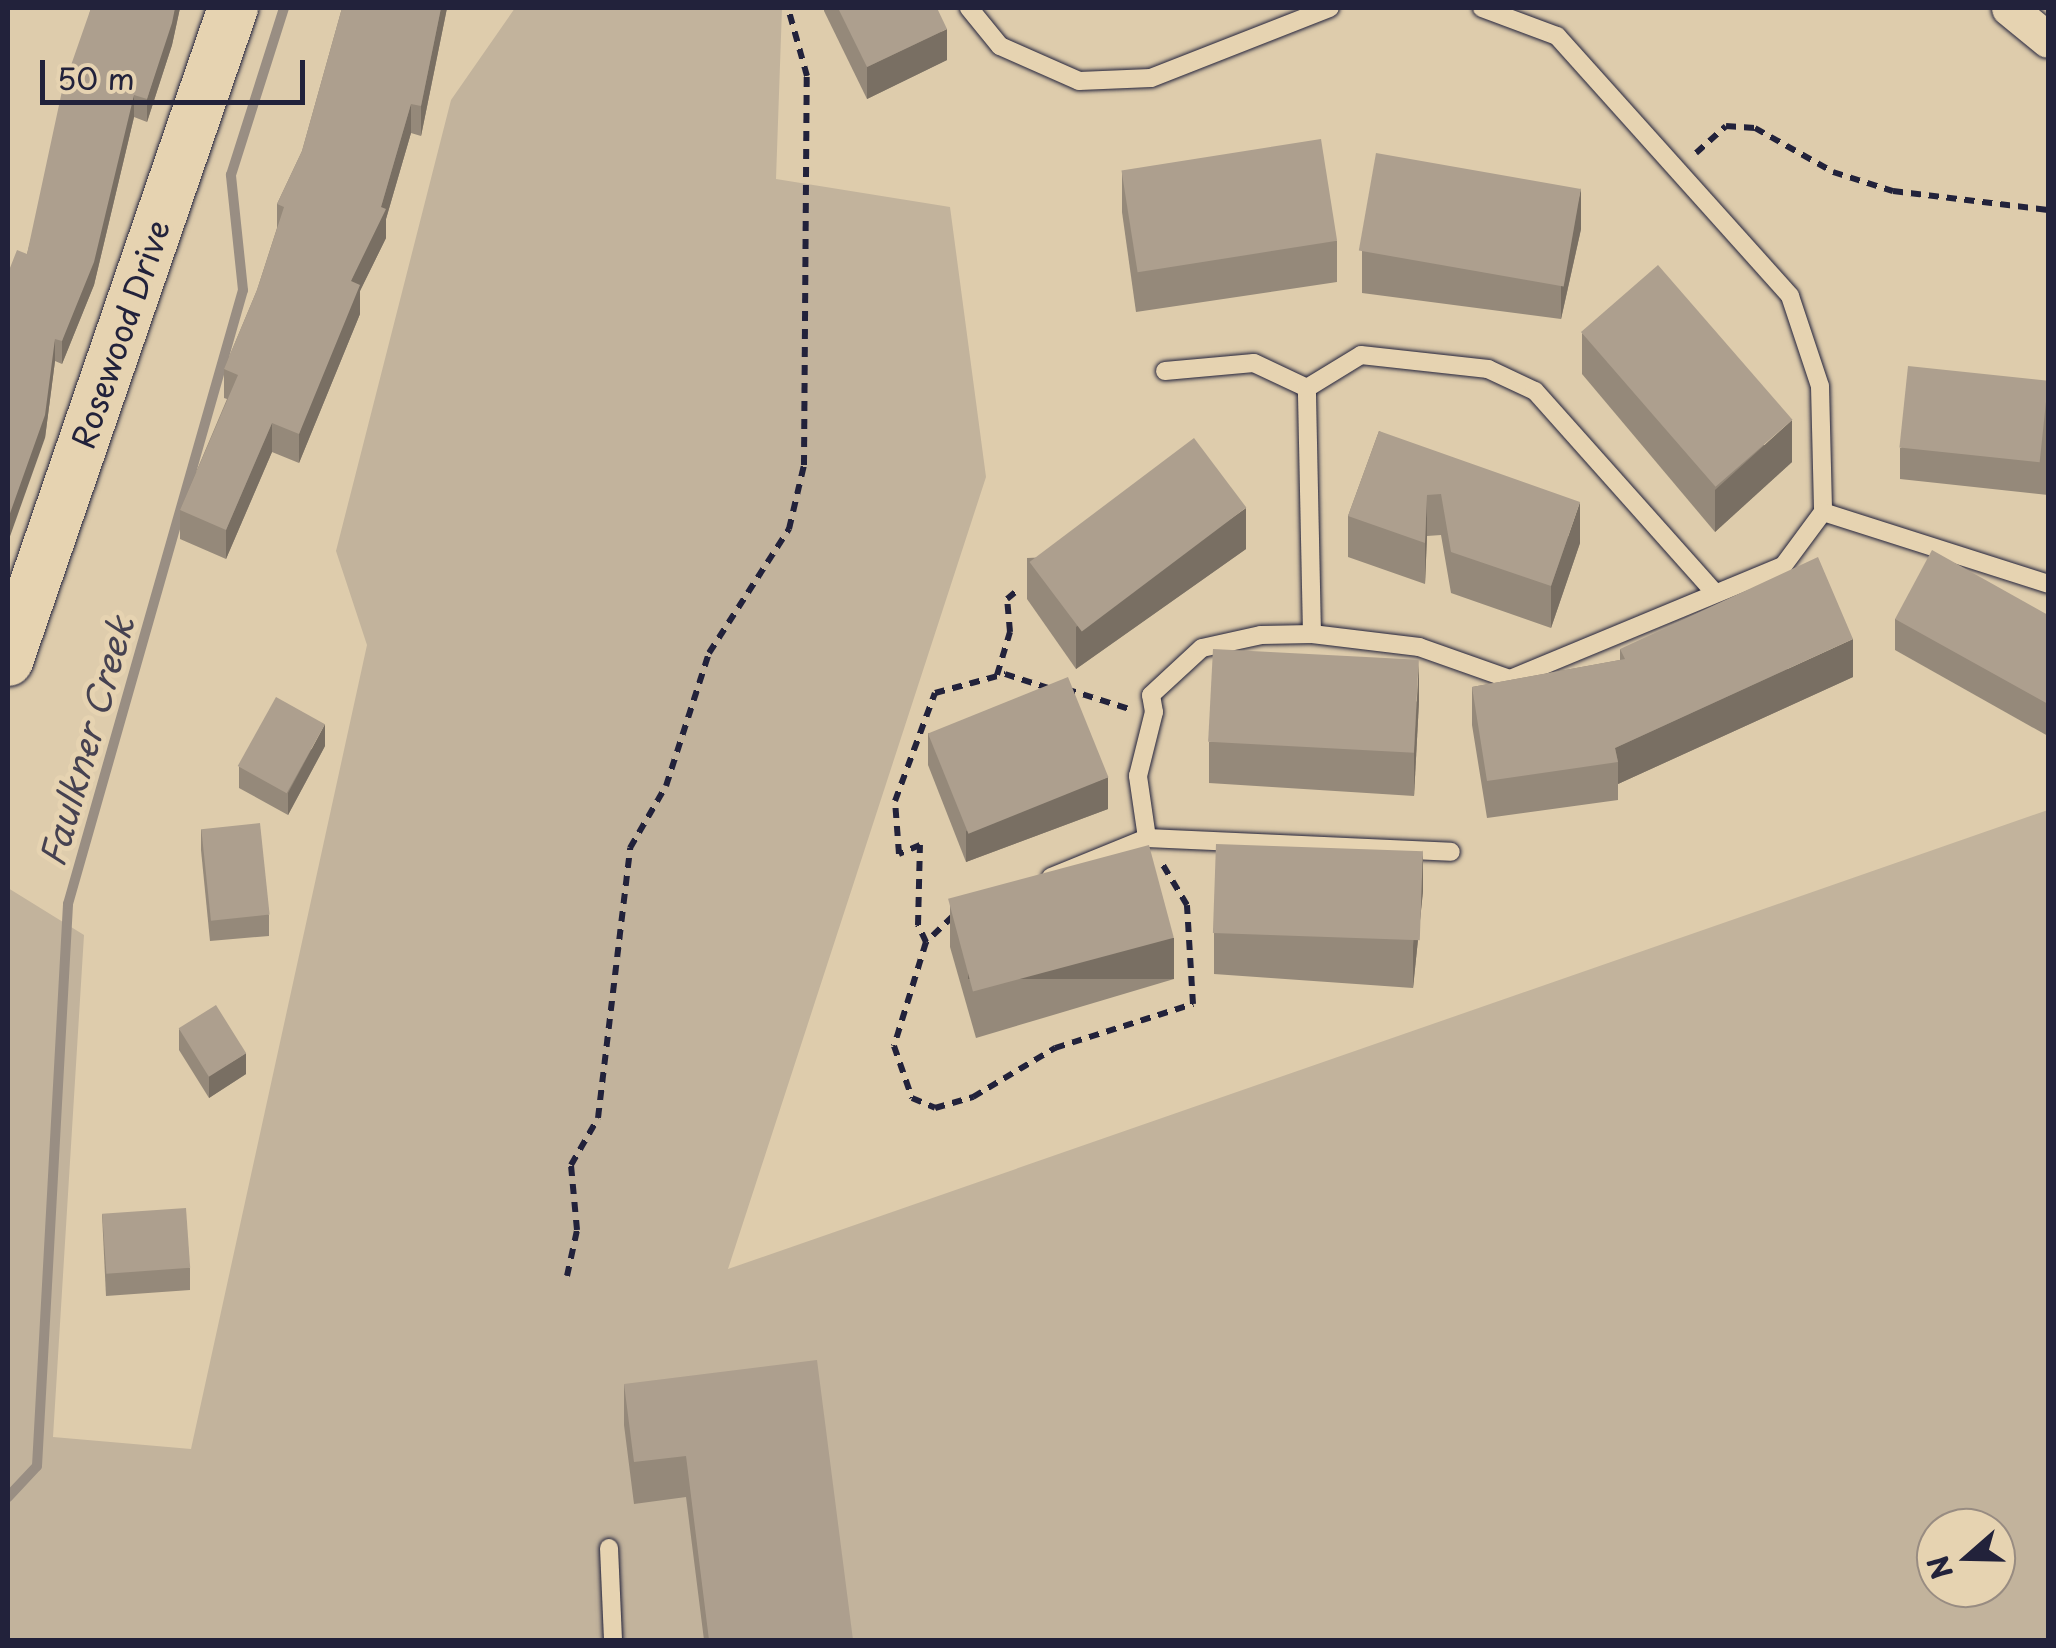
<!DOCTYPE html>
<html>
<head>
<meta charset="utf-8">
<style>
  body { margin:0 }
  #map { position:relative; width:2056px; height:1648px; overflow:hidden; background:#deccac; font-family:"Playpen Sans",sans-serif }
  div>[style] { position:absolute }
  .green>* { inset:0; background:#c2b39c }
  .stream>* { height:10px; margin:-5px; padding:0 5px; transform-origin:5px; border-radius:5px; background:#998e83 }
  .path>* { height:6px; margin-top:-3px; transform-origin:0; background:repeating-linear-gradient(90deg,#22223b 0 10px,transparent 0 18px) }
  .roads { filter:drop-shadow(0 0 2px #22223b) drop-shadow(0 0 2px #22223b) }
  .lane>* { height:18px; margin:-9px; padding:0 9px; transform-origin:9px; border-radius:9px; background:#e6d3b1 }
  .street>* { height:35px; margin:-17.5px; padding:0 17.5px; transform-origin:17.5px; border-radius:17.5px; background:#e6d3b1 }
  .secondary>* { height:50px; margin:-25px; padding:0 25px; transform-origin:25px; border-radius:25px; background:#e6d3b1 }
  .wall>* { inset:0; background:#95897a }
  .shaded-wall>* { inset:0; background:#796f63; transform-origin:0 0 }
  .building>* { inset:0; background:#ad9f8e; transform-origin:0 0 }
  span { translate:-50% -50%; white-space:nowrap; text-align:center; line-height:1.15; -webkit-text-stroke:10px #e6d3b1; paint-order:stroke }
  .street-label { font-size:32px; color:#22223b }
  .water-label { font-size:35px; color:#464251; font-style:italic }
  .frame { position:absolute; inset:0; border:10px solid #22223b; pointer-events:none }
  .north { position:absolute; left:1916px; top:1508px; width:100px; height:100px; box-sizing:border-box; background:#e6d3b1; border:2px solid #988c82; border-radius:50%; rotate:250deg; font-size:28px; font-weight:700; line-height:40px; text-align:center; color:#22223b }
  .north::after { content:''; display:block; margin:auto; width:35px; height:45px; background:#22223b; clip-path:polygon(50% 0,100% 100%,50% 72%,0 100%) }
  .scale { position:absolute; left:40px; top:60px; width:265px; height:45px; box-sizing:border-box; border:5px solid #22223b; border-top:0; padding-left:12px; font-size:30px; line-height:35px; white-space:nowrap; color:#22223b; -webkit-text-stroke:8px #e6d3b1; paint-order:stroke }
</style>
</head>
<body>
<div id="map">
  <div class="green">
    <i style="clip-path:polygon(evenodd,515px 8px,782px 8px,776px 179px,950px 207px,986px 477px,728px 1269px,2048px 810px,2048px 1640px,8px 1640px,8px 888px,84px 935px,53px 1437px,191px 1449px,367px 645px,336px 551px,451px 100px,515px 8px,1936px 1528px,1996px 1528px,1996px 1588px,1936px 1588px,1936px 1528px)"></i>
  </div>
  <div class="stream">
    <i style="left:8px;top:1497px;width:42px;rotate:-46.9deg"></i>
    <i style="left:37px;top:1466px;width:563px;rotate:-86.84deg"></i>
    <i style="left:68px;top:904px;width:638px;rotate:-74.09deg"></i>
    <i style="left:243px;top:290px;width:116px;rotate:-96deg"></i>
    <i style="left:231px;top:175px;width:175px;rotate:-72.4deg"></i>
  </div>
  <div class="path">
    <i style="left:1696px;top:153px;width:40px;rotate:-42deg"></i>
    <i style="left:1726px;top:126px;width:29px;rotate:4deg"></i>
    <i style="left:1755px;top:128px;width:90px;rotate:29.4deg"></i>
    <i style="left:1833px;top:172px;width:63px;rotate:17.6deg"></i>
    <i style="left:1893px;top:191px;width:156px;rotate:7deg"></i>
    <i style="left:997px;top:675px;width:45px;rotate:-73.2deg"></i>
    <i style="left:1010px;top:632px;width:33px;rotate:-95deg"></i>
    <i style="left:1007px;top:599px;width:17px;rotate:-40deg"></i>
    <i style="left:1066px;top:689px;width:66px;rotate:17.6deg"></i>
    <i style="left:953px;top:916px;width:37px;rotate:136deg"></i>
    <i style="left:926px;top:942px;width:109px;rotate:107.1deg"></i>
    <i style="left:894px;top:1046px;width:55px;rotate:70.9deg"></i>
    <i style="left:912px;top:1098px;width:25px;rotate:23deg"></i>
    <i style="left:935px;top:1108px;width:40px;rotate:-16deg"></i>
    <i style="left:973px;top:1097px;width:96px;rotate:-30.9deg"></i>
    <i style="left:1055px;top:1048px;width:145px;rotate:-17.7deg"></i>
    <i style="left:1193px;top:1004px;width:99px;rotate:-93.5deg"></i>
    <i style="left:1187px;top:905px;width:47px;rotate:-121deg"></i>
    <i style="left:926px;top:942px;width:19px;rotate:-115deg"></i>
    <i style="left:918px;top:925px;width:80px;rotate:-88.6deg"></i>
    <i style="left:920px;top:845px;width:23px;rotate:157deg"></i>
    <i style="left:899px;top:854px;width:53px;rotate:-94.3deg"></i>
    <i style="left:895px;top:801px;width:115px;rotate:-69.7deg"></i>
    <i style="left:935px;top:693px;width:73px;rotate:-15.2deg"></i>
    <i style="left:1005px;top:674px;width:45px;rotate:18deg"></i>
    <i style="left:567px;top:1276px;width:47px;rotate:-77.7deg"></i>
    <i style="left:577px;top:1230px;width:65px;rotate:-95.3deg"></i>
    <i style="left:571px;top:1165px;width:54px;rotate:-60.1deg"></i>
    <i style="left:598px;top:1118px;width:272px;rotate:-83.2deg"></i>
    <i style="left:630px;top:848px;width:72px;rotate:-59.9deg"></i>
    <i style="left:666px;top:786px;width:140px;rotate:-72.1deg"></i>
    <i style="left:709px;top:653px;width:148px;rotate:-57.2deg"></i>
    <i style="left:789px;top:529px;width:66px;rotate:-76.8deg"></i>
    <i style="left:804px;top:465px;width:389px;rotate:-89.6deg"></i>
    <i style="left:807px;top:76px;width:71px;rotate:-105.6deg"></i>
  </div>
  <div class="roads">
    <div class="lane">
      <i style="left:969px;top:8px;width:49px;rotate:50.8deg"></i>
      <i style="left:1000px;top:46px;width:86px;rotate:23.9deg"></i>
      <i style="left:1079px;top:81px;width:72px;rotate:-2.4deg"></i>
      <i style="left:1151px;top:78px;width:192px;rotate:-21.4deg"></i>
      <i style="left:1482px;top:8px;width:80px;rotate:20.5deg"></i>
      <i style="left:1557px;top:36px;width:349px;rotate:48.1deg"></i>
      <i style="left:1790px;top:296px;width:95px;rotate:71.6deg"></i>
      <i style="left:1820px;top:386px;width:126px;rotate:88.6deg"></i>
      <i style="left:1165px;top:371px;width:89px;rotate:-5.1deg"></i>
      <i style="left:1254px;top:363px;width:59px;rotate:25.3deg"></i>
      <i style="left:1312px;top:634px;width:246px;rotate:-91.2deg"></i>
      <i style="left:1307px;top:388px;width:63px;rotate:-31.4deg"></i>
      <i style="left:1361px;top:355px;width:128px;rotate:6.3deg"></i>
      <i style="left:1488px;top:369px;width:52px;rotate:25.1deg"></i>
      <i style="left:1535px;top:391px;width:268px;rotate:48.3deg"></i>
      <i style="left:1147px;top:838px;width:63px;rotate:-98.3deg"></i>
      <i style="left:1138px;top:776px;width:66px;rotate:-76deg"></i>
      <i style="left:1154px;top:712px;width:17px;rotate:-100deg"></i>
      <i style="left:1151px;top:695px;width:69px;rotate:-42.7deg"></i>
      <i style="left:1202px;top:648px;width:60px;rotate:-12.4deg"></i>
      <i style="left:1261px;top:635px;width:51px;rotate:-1.1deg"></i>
      <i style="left:1312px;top:634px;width:108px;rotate:6.9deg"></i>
      <i style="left:1419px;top:647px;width:96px;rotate:19.4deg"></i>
      <i style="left:1510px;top:679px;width:295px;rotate:-22.5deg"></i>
      <i style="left:1783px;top:566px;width:67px;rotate:-53.5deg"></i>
      <i style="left:1823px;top:512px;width:236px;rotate:17.7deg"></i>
      <i style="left:1051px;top:877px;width:104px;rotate:-22.1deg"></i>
      <i style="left:1147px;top:838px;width:304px;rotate:2.6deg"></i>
      <i style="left:609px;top:1548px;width:92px;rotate:87.5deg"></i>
    </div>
    <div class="street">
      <i style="left:2009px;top:8px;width:50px;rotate:39.4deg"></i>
    </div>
    <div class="secondary">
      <i style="left:8px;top:661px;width:691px;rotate:-70.99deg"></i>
    </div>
  </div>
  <div class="wall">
    <i style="clip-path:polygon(91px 8px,180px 8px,172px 45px,147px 122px,134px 117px,94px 285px,62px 364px,55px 361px,45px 438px,27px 254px)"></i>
    <i style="clip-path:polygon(342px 8px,447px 8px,421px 136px,411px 133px,386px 219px,386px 238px,360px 291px,360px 314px,299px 463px,272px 452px,226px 559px,180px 539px,180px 510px,227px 399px,224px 398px,224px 369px,257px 290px,277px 228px,277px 204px,302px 151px)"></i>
    <i style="clip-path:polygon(824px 8px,937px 8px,947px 60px,867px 99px,824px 11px)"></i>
    <i style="clip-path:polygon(1122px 171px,1337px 241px,1337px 282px,1136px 312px,1122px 212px)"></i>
    <i style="clip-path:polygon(1581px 229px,1561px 319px,1362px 293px,1362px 251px)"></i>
    <i style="clip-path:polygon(1582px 333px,1792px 462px,1715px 532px,1582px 374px)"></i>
    <i style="clip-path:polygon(2048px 381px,2048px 495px,1900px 479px,1900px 448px)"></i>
    <i style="clip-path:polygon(1379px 431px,1580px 543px,1551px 628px,1451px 593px,1441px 535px,1427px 536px,1425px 584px,1348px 557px,1348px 516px)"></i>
    <i style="clip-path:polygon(1246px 549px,1076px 669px,1027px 599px,1027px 558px)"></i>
    <i style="clip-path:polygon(2048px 615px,2048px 736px,1895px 650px,1895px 619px)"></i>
    <i style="clip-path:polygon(1620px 649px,1853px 677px,1618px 784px,1618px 800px,1487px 818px,1472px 725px,1472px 687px,1620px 660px)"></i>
    <i style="clip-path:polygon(1419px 701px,1414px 796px,1209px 783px,1209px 742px)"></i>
    <i style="clip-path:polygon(928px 733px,1108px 809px,966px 862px,928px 765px)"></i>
    <i style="clip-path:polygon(325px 746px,288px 815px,239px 788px,239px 767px)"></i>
    <i style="clip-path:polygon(201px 829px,269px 915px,269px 936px,210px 941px,201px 850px)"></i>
    <i style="clip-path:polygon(1423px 891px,1413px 988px,1214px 974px,1214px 933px)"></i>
    <i style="clip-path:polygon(950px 905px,1174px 979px,976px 1038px,950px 947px)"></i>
    <i style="clip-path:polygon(179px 1029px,246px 1074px,209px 1098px,179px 1050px)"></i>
    <i style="clip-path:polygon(102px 1214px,190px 1268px,190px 1290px,106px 1296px)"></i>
    <i style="clip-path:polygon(624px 1384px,853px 1640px,704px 1640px,686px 1497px,634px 1504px,624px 1425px)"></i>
  </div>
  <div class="shaded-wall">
    <i style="clip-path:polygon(175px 8px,180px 8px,172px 45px,147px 122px,147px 99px)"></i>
    <i style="clip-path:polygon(441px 8px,447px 8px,421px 136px,421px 106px)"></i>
    <i style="clip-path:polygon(947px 29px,947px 60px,867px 99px,867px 67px)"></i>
    <i style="clip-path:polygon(134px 95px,134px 117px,94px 285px,62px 364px,62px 341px)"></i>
    <i style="clip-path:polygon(411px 104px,411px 133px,386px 219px,386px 238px,360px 291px,360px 314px,299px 463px,299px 434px,351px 281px,381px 207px)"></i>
    <i style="clip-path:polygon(1581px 188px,1581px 229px,1561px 319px,1561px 278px)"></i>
    <i style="clip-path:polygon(55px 339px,55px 361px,45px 438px,8px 542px,8px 519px)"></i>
    <i style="clip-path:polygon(1792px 420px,1792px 462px,1715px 532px,1715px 490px)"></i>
    <i style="clip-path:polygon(272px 423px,272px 452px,226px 559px,226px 530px)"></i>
    <i style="clip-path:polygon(1427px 495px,1427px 536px,1425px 584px,1425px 543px)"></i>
    <i style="clip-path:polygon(1580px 502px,1580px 543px,1551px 628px,1551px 586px)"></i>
    <i style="clip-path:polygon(1246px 508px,1246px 549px,1076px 669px,1076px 627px)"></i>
    <i style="clip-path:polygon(1853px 639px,1853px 677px,1618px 784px,1618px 762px,1615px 748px)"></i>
    <i style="clip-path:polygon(1419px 660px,1419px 701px,1414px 796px,1414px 754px)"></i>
    <i style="clip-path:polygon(325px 724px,325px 746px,288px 815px,288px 793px)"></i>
    <i style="clip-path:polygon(1108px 777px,1108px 809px,966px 862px,966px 831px)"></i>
    <i style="clip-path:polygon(1423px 850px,1423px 891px,1413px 988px,1413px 946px)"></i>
    <i style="left:1174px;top:938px;width:41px;height:206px;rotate:90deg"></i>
    <i style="clip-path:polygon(246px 1053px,246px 1074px,209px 1098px,209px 1076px)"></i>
  </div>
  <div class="building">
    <i style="clip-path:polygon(91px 8px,175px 8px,172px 23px,147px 99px,134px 95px,94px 262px,62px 341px,55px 339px,45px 415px,8px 519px,8px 273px,17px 250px,27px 254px,62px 91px)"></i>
    <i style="clip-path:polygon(342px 8px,441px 8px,421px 106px,411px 104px,381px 207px,386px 209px,351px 281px,360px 285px,299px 434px,272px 423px,226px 530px,180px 510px,238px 375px,224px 369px,257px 290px,284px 207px,277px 204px,302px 151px)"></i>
    <i style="clip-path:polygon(838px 8px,937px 8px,947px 29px,867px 67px)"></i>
    <i style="left:1321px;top:139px;width:103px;height:202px;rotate:81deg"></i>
    <i style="left:1376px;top:153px;width:208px;height:99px;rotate:10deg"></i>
    <i style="left:1658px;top:265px;width:205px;height:102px;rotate:49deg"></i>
    <i style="left:1908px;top:366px;width:141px;height:82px;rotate:6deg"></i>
    <i style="clip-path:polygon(1379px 431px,1580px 502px,1551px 586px,1451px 552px,1441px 494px,1427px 495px,1425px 543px,1348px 516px)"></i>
    <i style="left:1194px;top:438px;width:87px;height:206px;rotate:53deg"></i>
    <i style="clip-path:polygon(1932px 550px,2048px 615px,2048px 704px,1895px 619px)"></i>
    <i style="clip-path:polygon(1818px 557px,1853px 639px,1615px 748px,1618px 762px,1487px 781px,1472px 687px,1625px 659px,1620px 649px)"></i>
    <i style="left:1213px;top:649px;width:206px;height:93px;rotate:3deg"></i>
    <i style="left:1068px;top:677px;width:108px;height:151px;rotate:68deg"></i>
    <i style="left:276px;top:697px;width:56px;height:79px;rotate:29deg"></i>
    <i style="left:260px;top:823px;width:92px;height:59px;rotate:84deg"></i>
    <i style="left:1216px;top:844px;width:207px;height:89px;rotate:2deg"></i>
    <i style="left:1149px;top:845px;width:96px;height:208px;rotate:75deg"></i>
    <i style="left:216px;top:1005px;width:57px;height:44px;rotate:58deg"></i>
    <i style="left:186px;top:1208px;width:60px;height:84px;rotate:86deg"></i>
    <i style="clip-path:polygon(817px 1360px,853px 1640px,709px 1640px,686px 1456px,634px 1462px,624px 1384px)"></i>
  </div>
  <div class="street-label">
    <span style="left:120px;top:334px;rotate:-71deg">Rosewood Drive</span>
  </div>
  <div class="water-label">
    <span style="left:86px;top:741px;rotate:-74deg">Faulkner Creek</span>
  </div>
  <div class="frame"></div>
  <div class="north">N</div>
  <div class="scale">50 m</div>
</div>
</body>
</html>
